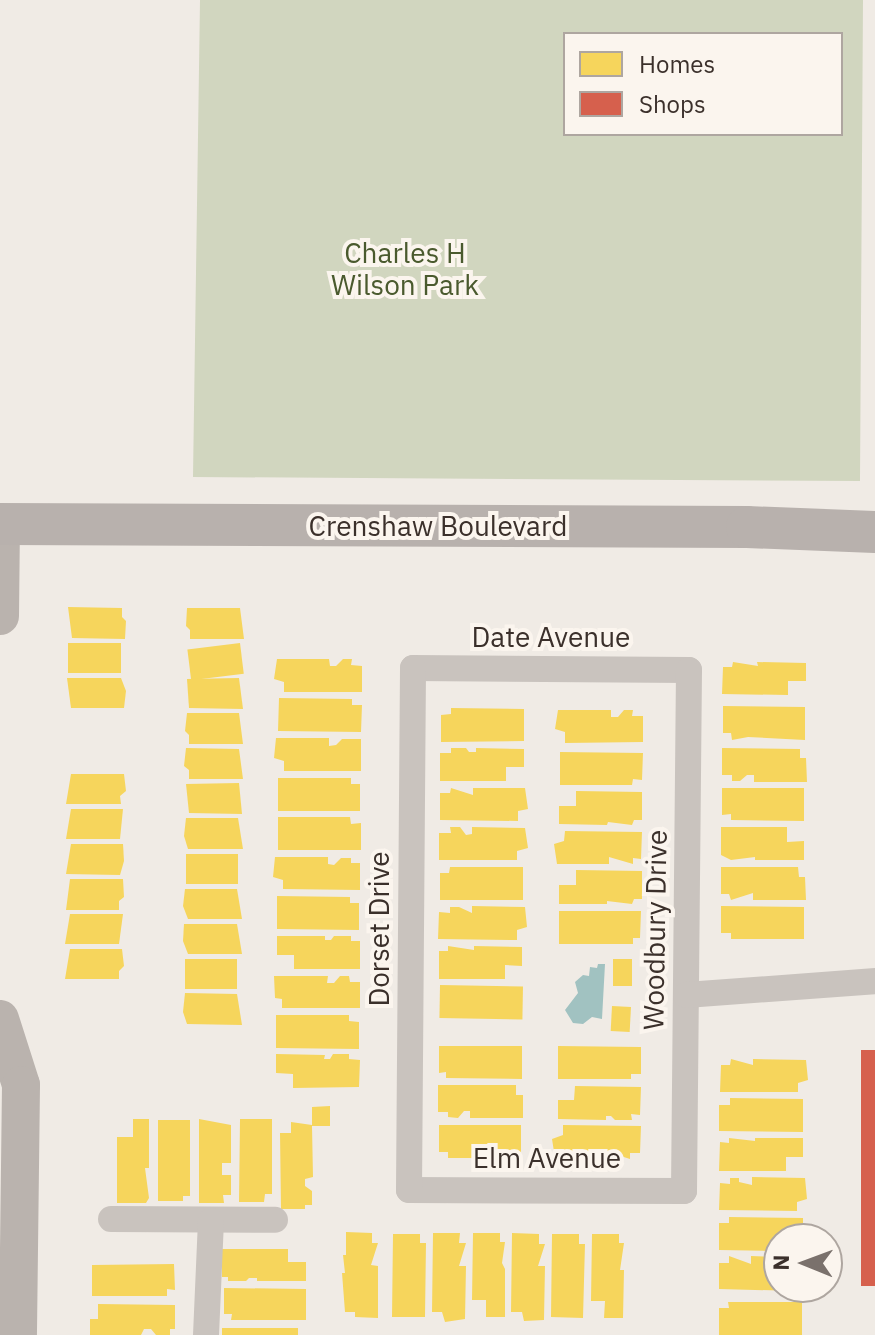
<!DOCTYPE html>
<html>
<head>
<meta charset="utf-8">
<style>
  body { margin:0 }
  #map { position:relative; width:875px; height:1335px; overflow:hidden; background:#f0ebe5; font-family:"IBM Plex Sans",sans-serif }
  div>[style] { position:absolute }
  .green>* { inset:0; background:#d1d6bf }
  .water>* { inset:0; background:#a1c2c1 }
  .homes>* { inset:0; background:#f6d55c; transform-origin:0 0 }
  .shops>* { inset:0; background:#d6604d; transform-origin:0 0 }
  .minor>* { height:26px; margin:-13px; padding:0 13px; transform-origin:13px; border-radius:13px; background:#c9c3be }
  .secondary>* { height:38px; margin:-19px; padding:0 19px; transform-origin:19px; border-radius:19px; background:#bab3ae }
  .primary>* { height:42px; margin:-21px; padding:0 21px; transform-origin:21px; border-radius:21px; background:#b8b1ad }
  span { translate:-50% -50%; white-space:nowrap; text-align:center; line-height:1.15; -webkit-text-stroke:8px #fbf5ee; paint-order:stroke }
  .park-label { font-size:28px; color:#4a5a2e }
  .street-label { font-size:28px; color:#3b302b }
  .legend { position:absolute; left:563px; top:32px; width:280px; height:104px; box-sizing:border-box; background:#fbf5ee; border:2px solid #aea6a0; margin:0; padding:10px 14px; list-style:none; font-size:24px; color:#3b302b }
  .legend li { display:flex; align-items:center; gap:16px; height:40px }
  .legend b { width:40px; border:2px solid #aea6a0 }
  .north { position:absolute; left:763px; top:1223px; width:80px; height:80px; box-sizing:border-box; background:#fbf5ee; border:2px solid #aea6a0; border-radius:50%; rotate:271deg; font-size:22px; font-weight:700; line-height:32px; text-align:center; color:#3b302b }
  .north::after { content:''; display:block; margin:auto; width:28px; height:36px; background:#7a716c; clip-path:polygon(50% 0,100% 100%,50% 72%,0 100%) }
</style>
</head>
<body>
<div id="map">
  <div class="green">
    <i style="clip-path:polygon(evenodd,200px 0,863px 0,860px 481px,193px 477px,200px 0,841px 34px,841px 134px,565px 134px,565px 34px,841px 34px)"></i>
  </div>
  <div class="water">
    <i style="clip-path:polygon(598px 964px,605px 964px,602px 1019px,592px 1017px,583px 1024px,573px 1023px,565px 1010px,578px 993px,575px 982px,583px 975px,589px 976px,590px 967px,597px 968px)"></i>
  </div>
  <div class="homes">
    <i style="clip-path:polygon(68px 607px,122px 608px,122px 617px,126px 621px,125px 639px,72px 638px)"></i>
    <i style="clip-path:polygon(187px 608px,240px 608px,244px 639px,190px 639px,190px 630px,186px 626px)"></i>
    <i style="left:68px;top:643px;width:53px;height:30px"></i>
    <i style="left:240px;top:643px;width:31px;height:53px;rotate:83deg"></i>
    <i style="clip-path:polygon(277px 659px,329px 659px,330px 666px,336px 666px,343px 659px,352px 659px,351px 665px,362px 666px,362px 692px,284px 692px,284px 682px,274px 679px)"></i>
    <i style="clip-path:polygon(733px 662px,758px 666px,757px 662px,806px 663px,806px 681px,788px 681px,788px 695px,722px 694px,723px 667px,732px 667px)"></i>
    <i style="clip-path:polygon(67px 678px,121px 678px,126px 691px,124px 708px,71px 708px)"></i>
    <i style="clip-path:polygon(239px 678px,243px 709px,189px 708px,187px 679px)"></i>
    <i style="clip-path:polygon(279px 698px,352px 699px,352px 705px,362px 705px,361px 732px,278px 731px)"></i>
    <i style="clip-path:polygon(723px 706px,805px 707px,805px 740px,748px 737px,732px 740px,731px 733px,723px 733px)"></i>
    <i style="clip-path:polygon(451px 708px,524px 709px,524px 741px,441px 742px,441px 715px,451px 714px)"></i>
    <i style="clip-path:polygon(558px 710px,611px 710px,611px 717px,618px 717px,624px 710px,633px 710px,632px 716px,643px 716px,643px 742px,565px 743px,565px 732px,555px 729px)"></i>
    <i style="clip-path:polygon(187px 713px,239px 713px,243px 744px,189px 744px,189px 735px,185px 731px)"></i>
    <i style="clip-path:polygon(276px 738px,329px 738px,329px 746px,336px 745px,342px 739px,361px 739px,361px 771px,284px 771px,284px 761px,274px 758px)"></i>
    <i style="clip-path:polygon(186px 748px,239px 749px,243px 779px,189px 779px,189px 770px,184px 766px)"></i>
    <i style="clip-path:polygon(451px 748px,466px 748px,469px 752px,476px 752px,476px 748px,524px 749px,524px 767px,506px 767px,506px 781px,440px 781px,440px 753px,451px 753px)"></i>
    <i style="clip-path:polygon(722px 748px,800px 749px,800px 758px,806px 758px,807px 782px,754px 782px,754px 775px,747px 775px,740px 781px,732px 781px,732px 775px,722px 775px)"></i>
    <i style="clip-path:polygon(560px 752px,643px 753px,642px 780px,633px 779px,632px 785px,560px 785px)"></i>
    <i style="clip-path:polygon(71px 774px,124px 774px,126px 791px,120px 796px,121px 804px,66px 804px)"></i>
    <i style="clip-path:polygon(278px 778px,351px 778px,351px 784px,360px 784px,360px 811px,278px 811px)"></i>
    <i style="clip-path:polygon(239px 783px,242px 814px,189px 813px,186px 784px)"></i>
    <i style="clip-path:polygon(451px 788px,473px 795px,473px 788px,525px 788px,528px 809px,518px 811px,518px 821px,440px 820px,440px 793px,450px 793px)"></i>
    <i style="clip-path:polygon(722px 788px,804px 788px,804px 821px,731px 820px,731px 814px,722px 815px)"></i>
    <i style="clip-path:polygon(576px 791px,642px 792px,642px 820px,634px 820px,632px 825px,608px 822px,607px 825px,559px 824px,559px 806px,576px 806px)"></i>
    <i style="clip-path:polygon(71px 809px,123px 809px,120px 839px,66px 839px)"></i>
    <i style="clip-path:polygon(278px 817px,350px 817px,351px 824px,361px 823px,361px 850px,278px 850px)"></i>
    <i style="clip-path:polygon(186px 818px,238px 818px,243px 849px,188px 849px,184px 836px)"></i>
    <i style="clip-path:polygon(450px 827px,460px 827px,466px 835px,472px 834px,472px 827px,525px 828px,528px 848px,517px 851px,517px 860px,439px 860px,439px 833px,451px 833px)"></i>
    <i style="clip-path:polygon(721px 827px,787px 827px,787px 842px,804px 841px,804px 860px,755px 860px,755px 857px,731px 860px,721px 855px)"></i>
    <i style="clip-path:polygon(565px 831px,642px 832px,641px 859px,633px 858px,633px 864px,609px 857px,609px 864px,557px 864px,554px 844px,564px 841px)"></i>
    <i style="clip-path:polygon(71px 844px,123px 844px,124px 861px,120px 875px,66px 874px)"></i>
    <i style="left:186px;top:854px;width:52px;height:30px"></i>
    <i style="clip-path:polygon(275px 857px,328px 857px,328px 864px,334px 865px,341px 858px,351px 858px,351px 863px,360px 863px,360px 890px,283px 889px,283px 880px,273px 877px)"></i>
    <i style="clip-path:polygon(450px 867px,523px 867px,523px 900px,440px 900px,440px 873px,449px 873px)"></i>
    <i style="clip-path:polygon(721px 867px,798px 867px,799px 877px,805px 877px,806px 900px,753px 900px,753px 893px,731px 900px,729px 894px,721px 894px)"></i>
    <i style="clip-path:polygon(576px 870px,642px 871px,642px 899px,634px 899px,632px 904px,607px 901px,607px 904px,559px 904px,559px 885px,576px 885px)"></i>
    <i style="clip-path:polygon(70px 879px,123px 879px,124px 897px,119px 901px,119px 910px,66px 910px)"></i>
    <i style="clip-path:polygon(185px 889px,237px 889px,242px 919px,188px 919px,183px 906px)"></i>
    <i style="clip-path:polygon(277px 896px,350px 897px,350px 903px,359px 903px,359px 930px,277px 929px)"></i>
    <i style="clip-path:polygon(472px 906px,525px 907px,527px 927px,517px 930px,517px 940px,438px 939px,439px 912px,450px 913px,450px 907px,459px 907px,472px 913px)"></i>
    <i style="clip-path:polygon(721px 906px,804px 907px,804px 939px,731px 939px,731px 933px,721px 933px)"></i>
    <i style="clip-path:polygon(559px 911px,641px 911px,640px 938px,633px 938px,633px 944px,559px 944px)"></i>
    <i style="clip-path:polygon(70px 914px,123px 914px,119px 944px,65px 944px)"></i>
    <i style="clip-path:polygon(184px 924px,237px 924px,242px 954px,188px 954px,183px 941px)"></i>
    <i style="clip-path:polygon(277px 936px,325px 936px,325px 940px,331px 940px,334px 936px,351px 936px,351px 941px,360px 941px,360px 969px,294px 969px,294px 955px,277px 955px)"></i>
    <i style="clip-path:polygon(448px 946px,474px 950px,474px 946px,522px 947px,522px 966px,505px 965px,505px 979px,439px 979px,439px 951px,448px 951px)"></i>
    <i style="clip-path:polygon(70px 949px,122px 949px,124px 966px,119px 971px,119px 979px,65px 979px)"></i>
    <i style="left:185px;top:959px;width:52px;height:30px"></i>
    <i style="left:613px;top:959px;width:19px;height:27px"></i>
    <i style="clip-path:polygon(274px 976px,328px 976px,327px 983px,334px 983px,340px 976px,349px 976px,350px 982px,360px 982px,360px 1008px,282px 1008px,282px 999px,275px 998px)"></i>
    <i style="left:440px;top:985px;width:83px;height:33px;rotate:1deg"></i>
    <i style="clip-path:polygon(185px 993px,237px 994px,242px 1025px,187px 1024px,183px 1012px)"></i>
    <i style="left:612px;top:1006px;width:19px;height:25px;rotate:3deg"></i>
    <i style="clip-path:polygon(276px 1015px,349px 1015px,349px 1021px,359px 1022px,359px 1049px,276px 1048px)"></i>
    <i style="clip-path:polygon(439px 1046px,522px 1046px,522px 1079px,446px 1078px,446px 1072px,439px 1073px)"></i>
    <i style="clip-path:polygon(558px 1046px,641px 1047px,641px 1074px,631px 1074px,631px 1079px,558px 1079px)"></i>
    <i style="clip-path:polygon(276px 1054px,325px 1055px,324px 1059px,330px 1059px,333px 1054px,349px 1054px,349px 1059px,360px 1060px,359px 1087px,293px 1088px,293px 1074px,276px 1073px)"></i>
    <i style="clip-path:polygon(731px 1059px,753px 1065px,753px 1059px,806px 1060px,808px 1080px,798px 1083px,798px 1092px,720px 1092px,721px 1065px,730px 1065px)"></i>
    <i style="clip-path:polygon(438px 1085px,516px 1085px,516px 1095px,523px 1095px,523px 1118px,470px 1118px,470px 1111px,464px 1111px,458px 1118px,448px 1117px,448px 1112px,438px 1112px)"></i>
    <i style="clip-path:polygon(575px 1086px,641px 1087px,640px 1115px,631px 1114px,632px 1120px,615px 1120px,611px 1116px,606px 1116px,606px 1120px,558px 1119px,558px 1100px,574px 1100px)"></i>
    <i style="clip-path:polygon(730px 1098px,803px 1099px,803px 1132px,719px 1131px,719px 1105px,730px 1105px)"></i>
    <i style="clip-path:polygon(330px 1106px,330px 1126px,312px 1126px,313px 1177px,305px 1179px,305px 1186px,312px 1191px,312px 1205px,305px 1205px,305px 1209px,281px 1209px,280px 1133px,291px 1133px,291px 1122px,312px 1125px,312px 1107px)"></i>
    <i style="clip-path:polygon(133px 1119px,149px 1119px,149px 1168px,145px 1168px,149px 1198px,146px 1203px,117px 1203px,117px 1137px,133px 1137px)"></i>
    <i style="clip-path:polygon(199px 1119px,231px 1125px,231px 1163px,222px 1163px,222px 1175px,231px 1175px,231px 1195px,223px 1195px,224px 1203px,199px 1203px)"></i>
    <i style="clip-path:polygon(240px 1119px,272px 1119px,272px 1194px,265px 1194px,264px 1202px,239px 1202px)"></i>
    <i style="clip-path:polygon(158px 1120px,190px 1120px,190px 1196px,183px 1196px,183px 1201px,158px 1201px)"></i>
    <i style="clip-path:polygon(439px 1125px,521px 1125px,521px 1158px,448px 1158px,448px 1152px,439px 1152px)"></i>
    <i style="clip-path:polygon(563px 1125px,641px 1126px,640px 1153px,630px 1153px,630px 1159px,608px 1152px,608px 1159px,555px 1158px,552px 1139px,563px 1135px)"></i>
    <i style="clip-path:polygon(729px 1138px,755px 1141px,755px 1138px,803px 1138px,803px 1157px,786px 1157px,786px 1171px,719px 1171px,720px 1142px,729px 1143px)"></i>
    <i style="clip-path:polygon(752px 1177px,805px 1178px,807px 1199px,797px 1202px,797px 1211px,719px 1210px,720px 1183px,730px 1184px,730px 1178px,739px 1178px,739px 1182px,752px 1185px)"></i>
    <i style="clip-path:polygon(729px 1217px,803px 1218px,803px 1239px,779px 1239px,779px 1251px,719px 1250px,719px 1223px,729px 1223px)"></i>
    <i style="clip-path:polygon(346px 1232px,372px 1233px,372px 1243px,378px 1243px,371px 1265px,378px 1266px,378px 1318px,355px 1317px,355px 1312px,345px 1312px,342px 1273px,345px 1273px,343px 1255px,346px 1255px)"></i>
    <i style="clip-path:polygon(433px 1233px,460px 1233px,459px 1243px,466px 1243px,459px 1266px,466px 1266px,465px 1319px,445px 1322px,442px 1312px,432px 1312px)"></i>
    <i style="clip-path:polygon(473px 1233px,500px 1233px,500px 1242px,505px 1242px,502px 1263px,505px 1269px,505px 1317px,486px 1317px,486px 1300px,472px 1300px)"></i>
    <i style="clip-path:polygon(512px 1233px,539px 1234px,539px 1244px,545px 1244px,538px 1266px,545px 1266px,544px 1320px,524px 1321px,522px 1312px,511px 1312px)"></i>
    <i style="clip-path:polygon(393px 1234px,420px 1234px,420px 1243px,426px 1243px,425px 1317px,392px 1317px)"></i>
    <i style="clip-path:polygon(552px 1234px,579px 1234px,579px 1244px,585px 1244px,583px 1318px,551px 1317px)"></i>
    <i style="clip-path:polygon(592px 1234px,619px 1234px,619px 1243px,624px 1243px,620px 1270px,624px 1270px,623px 1318px,604px 1318px,605px 1301px,591px 1301px)"></i>
    <i style="clip-path:polygon(222px 1249px,288px 1249px,288px 1262px,306px 1262px,306px 1281px,257px 1281px,257px 1278px,249px 1278px,246px 1281px,228px 1281px,228px 1277px,222px 1277px)"></i>
    <i style="clip-path:polygon(729px 1256px,751px 1264px,751px 1256px,779px 1257px,779px 1287px,796px 1287px,796px 1291px,719px 1289px,719px 1263px,729px 1263px)"></i>
    <i style="clip-path:polygon(174px 1264px,175px 1290px,167px 1289px,167px 1296px,92px 1296px,92px 1265px)"></i>
    <i style="clip-path:polygon(224px 1288px,306px 1289px,306px 1320px,231px 1320px,232px 1314px,224px 1314px)"></i>
    <i style="clip-path:polygon(728px 1302px,802px 1302px,802px 1335px,719px 1335px,719px 1308px,729px 1308px)"></i>
    <i style="clip-path:polygon(98px 1304px,175px 1305px,175px 1329px,170px 1329px,170px 1335px,156px 1335px,151px 1329px,144px 1329px,141px 1335px,90px 1335px,90px 1319px,98px 1319px)"></i>
    <i style="left:222px;top:1328px;width:76px;height:7px"></i>
  </div>
  <div class="shops">
    <i style="left:861px;top:1050px;width:14px;height:236px"></i>
  </div>
  <div class="minor">
    <i style="left:413px;top:668px;width:276px;rotate:0.4deg"></i>
    <i style="left:689px;top:670px;width:521px;rotate:90.55deg"></i>
    <i style="left:684px;top:1191px;width:275px;rotate:-179.8deg"></i>
    <i style="left:409px;top:1190px;width:522px;rotate:-89.56deg"></i>
    <i style="left:686px;top:995px;width:190px;rotate:-4.2deg"></i>
    <i style="left:111px;top:1219px;width:164px;rotate:0.3deg"></i>
    <i style="left:206px;top:1335px;width:114px;rotate:-87.5deg"></i>
  </div>
  <div class="secondary">
    <i style="left:0;top:616px;width:92px;rotate:-89.4deg"></i>
    <i style="left:0;top:1019px;width:69px;rotate:72.3deg"></i>
    <i style="left:21px;top:1085px;width:250px;rotate:90.7deg"></i>
  </div>
  <div class="primary">
    <i style="left:0;top:524px;width:747px;rotate:0.23deg"></i>
    <i style="left:747px;top:527px;width:128px;rotate:2.2deg"></i>
  </div>
  <div class="park-label">
    <span style="left:405px;top:269px">Charles H<br>Wilson Park</span>
  </div>
  <div class="street-label">
    <span style="left:438px;top:526px">Crenshaw Boulevard</span>
    <span style="left:551px;top:637px">Date Avenue</span>
    <span style="left:379px;top:929px;rotate:-90deg">Dorset Drive</span>
    <span style="left:655px;top:930px;rotate:-89deg">Woodbury Drive</span>
    <span style="left:547px;top:1158px">Elm Avenue</span>
  </div>
  <ul class="legend">
  <li><b style="height:22px;background:#f6d55c"></b>Homes</li>
  <li><b style="height:22px;background:#d6604d"></b>Shops</li>
  </ul>
  <div class="north">N</div>
</div>
</body>
</html>
